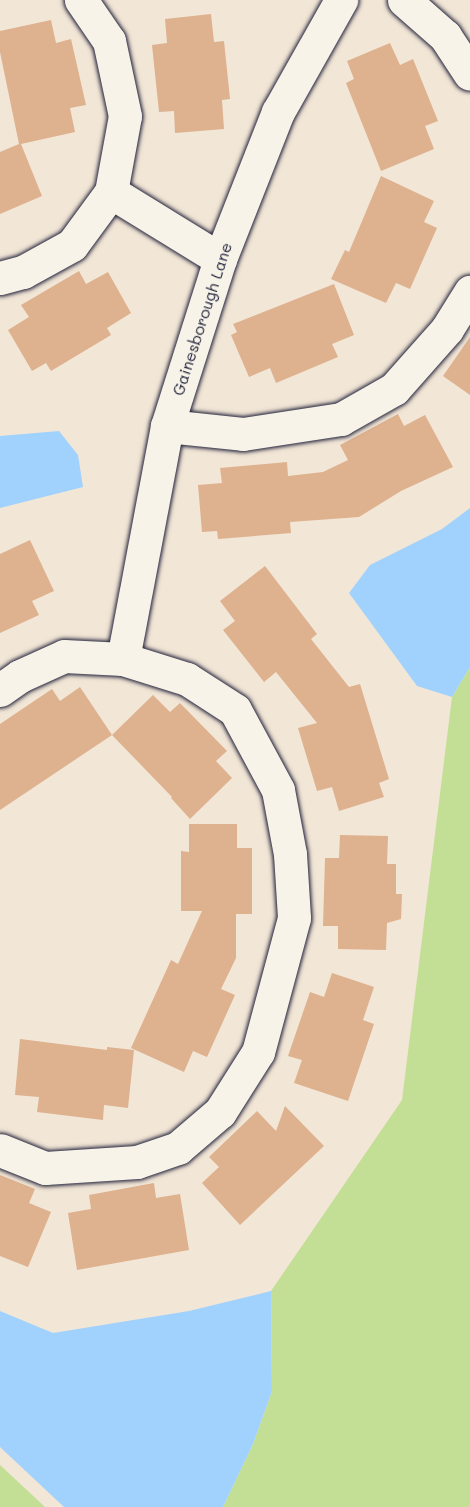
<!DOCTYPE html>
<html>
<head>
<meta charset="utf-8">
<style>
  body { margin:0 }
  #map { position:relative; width:470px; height:1507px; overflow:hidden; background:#f2e6d6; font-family:Mali,sans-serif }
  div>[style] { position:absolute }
  .green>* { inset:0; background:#c3df96 }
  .water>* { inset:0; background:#a1d2fe }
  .building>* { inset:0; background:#deb18f }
  .roads { filter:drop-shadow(0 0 2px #22223b) drop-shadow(0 0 2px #22223b) }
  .minor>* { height:33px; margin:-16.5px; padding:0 16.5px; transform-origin:16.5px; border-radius:16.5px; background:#f7f3e8 }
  span { translate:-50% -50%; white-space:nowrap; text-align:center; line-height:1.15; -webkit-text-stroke:5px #f7f3e8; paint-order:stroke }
  .street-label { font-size:16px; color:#22223b }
</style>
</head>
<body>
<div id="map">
  <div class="green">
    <i style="clip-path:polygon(470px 667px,470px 1507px,223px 1507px,253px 1444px,272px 1391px,271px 1291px,402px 1100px,452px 697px)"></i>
    <i style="clip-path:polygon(0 1465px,45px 1507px,0 1507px)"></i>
  </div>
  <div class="water">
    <i style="clip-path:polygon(59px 431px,78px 455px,83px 487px,0 508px,0 436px)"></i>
    <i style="clip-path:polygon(470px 508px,470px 667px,452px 697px,417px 686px,349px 593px,370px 565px,442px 529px)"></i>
    <i style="clip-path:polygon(271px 1291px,272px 1391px,253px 1444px,223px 1507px,64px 1507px,0 1447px,0 1311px,53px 1333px,189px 1311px)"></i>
  </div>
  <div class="building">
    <i style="clip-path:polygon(211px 14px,214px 42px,224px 41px,230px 99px,222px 100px,224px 129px,175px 133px,174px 111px,159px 112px,152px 45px,167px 43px,165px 19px)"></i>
    <i style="clip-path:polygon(51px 20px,56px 43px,71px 39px,86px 105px,70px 108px,75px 132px,21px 144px,42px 196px,0 214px,0 152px,19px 144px,0 52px,0 31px)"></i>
    <i style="clip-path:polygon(390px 43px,400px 65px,413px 59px,438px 121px,425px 126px,434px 149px,381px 171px,346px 83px,354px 79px,347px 61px)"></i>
    <i style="clip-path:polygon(381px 176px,434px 201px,424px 222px,437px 228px,410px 289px,396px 283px,386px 303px,331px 279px,345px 250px,349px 252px)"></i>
    <i style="clip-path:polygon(79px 271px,86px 284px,108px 272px,131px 313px,107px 328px,111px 335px,51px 371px,46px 363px,32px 371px,8px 330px,29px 317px,21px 305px)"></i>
    <i style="clip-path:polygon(334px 284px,354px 335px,332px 344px,338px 357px,276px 383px,270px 368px,249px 377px,231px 335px,237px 332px,233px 324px)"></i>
    <i style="clip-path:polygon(470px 337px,470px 395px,443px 376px)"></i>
    <i style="clip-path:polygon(398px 414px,404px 426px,425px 415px,453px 467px,401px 491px,359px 517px,290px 522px,291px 533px,218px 539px,217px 531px,202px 532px,198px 485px,222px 483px,220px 468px,287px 462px,288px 476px,323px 472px,348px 460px,340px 445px)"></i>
    <i style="clip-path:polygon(30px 540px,54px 591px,32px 601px,39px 615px,0 633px,0 554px)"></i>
    <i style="clip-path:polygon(265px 566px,317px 634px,311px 639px,349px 687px,360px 684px,389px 779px,379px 783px,384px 797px,339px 811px,332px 787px,317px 791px,298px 728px,317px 723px,276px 672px,264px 682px,223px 630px,235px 621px,220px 601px)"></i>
    <i style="clip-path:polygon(80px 687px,112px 735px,0 810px,0 724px,52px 689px,60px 701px)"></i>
    <i style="clip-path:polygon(153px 695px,170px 712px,180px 703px,227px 751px,216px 761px,232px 778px,190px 819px,171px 798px,172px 797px,112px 735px)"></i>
    <i style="clip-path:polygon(189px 824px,237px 824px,237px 848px,252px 848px,252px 914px,236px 914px,236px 958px,221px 989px,235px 995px,207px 1057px,193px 1051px,184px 1072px,131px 1048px,171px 960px,178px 964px,202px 911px,181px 911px,181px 851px,189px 852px)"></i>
    <i style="clip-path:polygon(340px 835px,388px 836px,387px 864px,396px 864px,396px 894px,402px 894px,401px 919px,387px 923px,386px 950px,338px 949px,338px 926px,323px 926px,325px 858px,339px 858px)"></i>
    <i style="clip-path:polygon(332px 973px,374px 987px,363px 1020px,374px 1024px,348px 1101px,294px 1083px,302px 1060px,288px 1056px,310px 992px,324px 997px)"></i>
    <i style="clip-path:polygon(20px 1039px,107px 1050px,107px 1047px,134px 1050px,128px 1108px,104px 1105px,103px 1120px,37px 1112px,39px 1097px,15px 1095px)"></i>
    <i style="clip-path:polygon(285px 1106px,324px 1146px,240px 1225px,202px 1183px,219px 1167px,209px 1157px,257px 1111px,276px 1131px)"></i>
    <i style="clip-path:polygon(0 1175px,35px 1189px,29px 1203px,51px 1212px,28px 1267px,0 1256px)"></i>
    <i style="clip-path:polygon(154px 1183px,156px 1198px,180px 1194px,189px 1250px,77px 1270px,68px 1213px,91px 1209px,89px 1195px)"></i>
  </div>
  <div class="roads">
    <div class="minor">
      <i style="left:404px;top:0;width:55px;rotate:41.3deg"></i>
      <i style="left:445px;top:36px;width:45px;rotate:56.7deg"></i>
      <i style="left:111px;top:192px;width:128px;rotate:31.6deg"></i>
      <i style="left:0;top:278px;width:24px;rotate:-15deg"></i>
      <i style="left:23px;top:272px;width:56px;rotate:-28.9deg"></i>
      <i style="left:72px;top:245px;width:66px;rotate:-53.7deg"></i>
      <i style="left:111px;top:192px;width:77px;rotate:-79.6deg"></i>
      <i style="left:125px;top:116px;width:77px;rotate:-102deg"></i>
      <i style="left:109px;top:41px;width:50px;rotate:-124.3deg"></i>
      <i style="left:167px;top:426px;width:76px;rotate:6deg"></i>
      <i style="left:243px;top:434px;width:99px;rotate:-8.7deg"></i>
      <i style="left:341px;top:419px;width:61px;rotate:-29.5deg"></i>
      <i style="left:394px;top:389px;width:80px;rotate:-48.5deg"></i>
      <i style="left:447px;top:329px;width:44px;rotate:-58.1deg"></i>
      <i style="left:123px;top:659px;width:237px;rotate:-79.3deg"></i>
      <i style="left:167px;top:426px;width:175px;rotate:-72.4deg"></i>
      <i style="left:220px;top:259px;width:158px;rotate:-68.5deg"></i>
      <i style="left:278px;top:112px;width:129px;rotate:-60.6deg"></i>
      <i style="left:0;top:690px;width:24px;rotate:-35deg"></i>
      <i style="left:20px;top:676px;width:48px;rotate:-24.4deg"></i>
      <i style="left:64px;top:656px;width:59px;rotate:2.9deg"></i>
      <i style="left:123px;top:659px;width:67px;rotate:17.4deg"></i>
      <i style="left:187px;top:679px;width:57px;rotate:32.9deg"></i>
      <i style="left:235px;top:710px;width:91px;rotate:61.7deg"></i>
      <i style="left:278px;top:790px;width:65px;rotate:79.4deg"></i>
      <i style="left:290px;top:854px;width:64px;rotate:86.4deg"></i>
      <i style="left:294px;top:918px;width:139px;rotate:105deg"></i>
      <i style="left:258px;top:1052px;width:71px;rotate:122.3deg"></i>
      <i style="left:220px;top:1112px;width:55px;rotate:139.4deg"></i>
      <i style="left:178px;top:1148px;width:43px;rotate:161.1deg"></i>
      <i style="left:137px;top:1162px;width:92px;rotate:176.3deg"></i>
      <i style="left:45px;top:1168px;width:48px;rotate:-158.2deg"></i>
    </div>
  </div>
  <div class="street-label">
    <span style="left:202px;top:319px;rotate:-72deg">Gainesborough Lane</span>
  </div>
</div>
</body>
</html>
